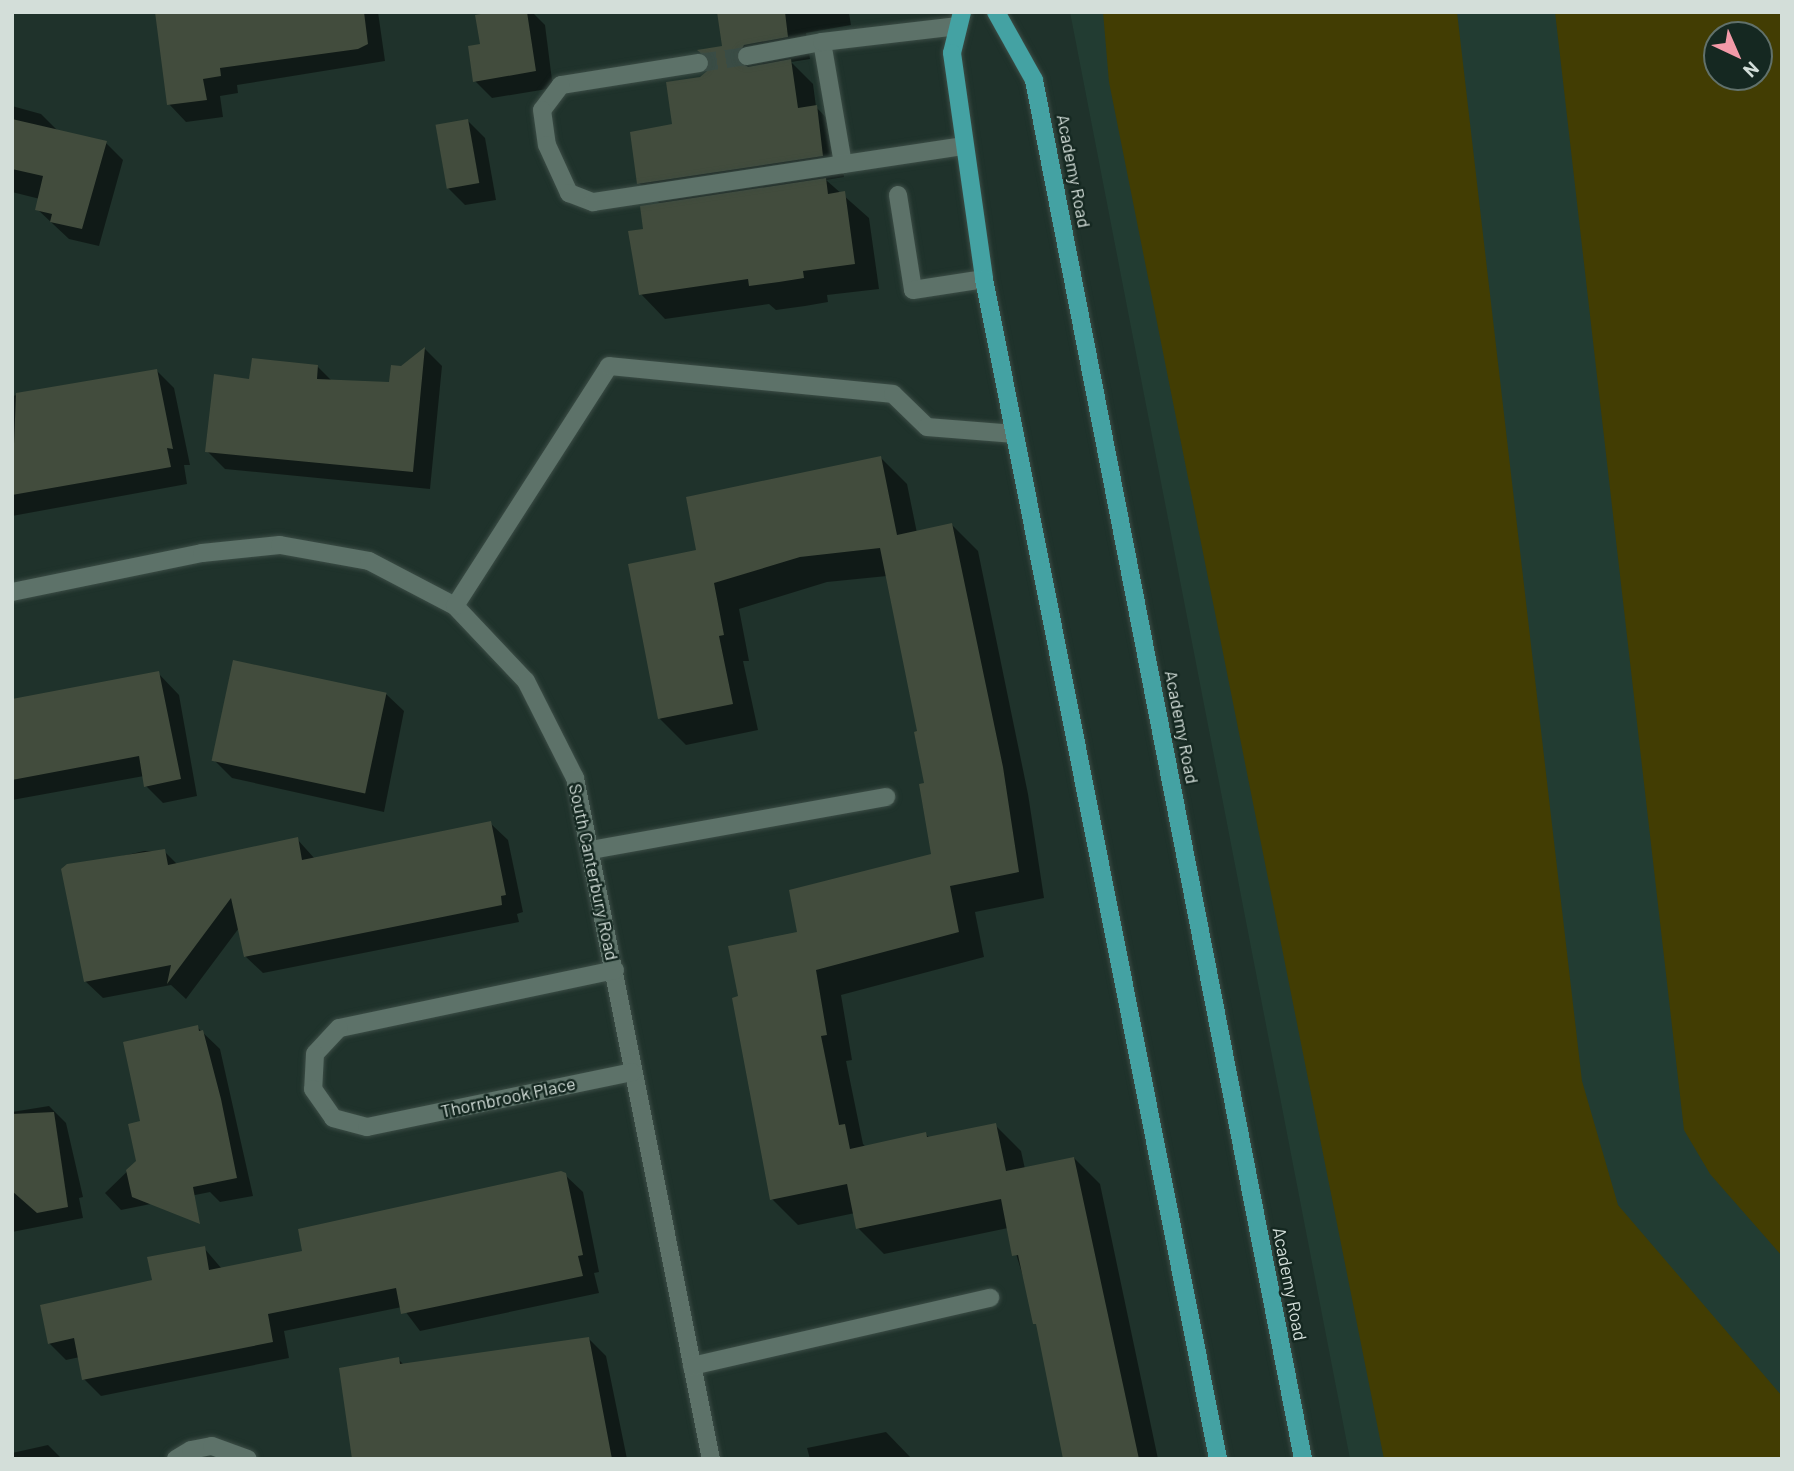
<!DOCTYPE html>
<html>
<head>
<meta charset="utf-8">
<style>
  body { margin:0 }
  #map { position:relative; width:1794px; height:1471px; overflow:hidden; background:#1f322b; font-family:Barlow,sans-serif }
  div>[style] { position:absolute }
  .built>* { inset:0; background:#223c32 }
  .green>* { inset:0; background:#423d03 }
  .shadow>* { inset:0; background:#0007 }
  .building>* { inset:0; background:#424c3d; transform-origin:0 0 }
  .minor-tunnel>* { height:18px; margin-top:-9px; transform-origin:0; background:repeating-linear-gradient(90deg,#3a4c45 0 18px,transparent 0 27px) }
  .roads { filter:drop-shadow(0 0 2px #3c4d46) drop-shadow(0 0 2px #3c4d46) }
  .minor>* { height:18px; margin:-9px; padding:0 9px; transform-origin:9px; border-radius:9px; background:#5d7269 }
  .major>* { height:18px; margin:-9px; padding:0 9px; transform-origin:9px; border-radius:9px; background:#44a2a3 }
  span { translate:-50% -50%; white-space:nowrap; text-align:center; line-height:1.15; -webkit-text-stroke:5px #152821; paint-order:stroke }
  .street-label { font-size:18px; color:#d3ded9 }
  .frame { position:absolute; inset:0; border:14px solid #d3ded9; pointer-events:none }
  .north { position:absolute; left:1703px; top:21px; width:70px; height:70px; box-sizing:border-box; background:#152821; border:2px solid #61716b; border-radius:50%; rotate:136deg; font-size:19px; font-weight:700; line-height:28px; text-align:center; color:#d3ded9 }
  .north::after { content:''; display:block; margin:auto; width:24px; height:32px; background:#f39aa8; clip-path:polygon(50% 0,100% 100%,50% 72%,0 100%) }
</style>
</head>
<body>
<div id="map">
  <div class="built">
    <i style="clip-path:polygon(evenodd,1070px 12px,1782px 12px,1782px 1459px,1350px 1459px,1070px 12px,1717px 35px,1759px 35px,1759px 77px,1717px 77px,1717px 35px)"></i>
  </div>
  <div class="green">
    <i style="clip-path:polygon(1103px 12px,1457px 12px,1582px 1081px,1618px 1205px,1782px 1396px,1782px 1459px,1384px 1459px,1109px 82px)"></i>
    <i style="clip-path:polygon(evenodd,1555px 12px,1782px 12px,1782px 1256px,1710px 1174px,1684px 1130px,1555px 12px,1717px 35px,1759px 35px,1759px 77px,1717px 77px,1717px 35px)"></i>
  </div>
  <div class="shadow">
    <i style="clip-path:polygon(157px 12px,378px 12px,385px 61px,237px 85px,238px 93px,220px 96px,223px 117px,186px 122px,169px 104px)"></i>
    <i style="clip-path:polygon(502px 12px,532px 12px,545px 25px,553px 88px,492px 98px,475px 81px,482px 45px)"></i>
    <i style="clip-path:polygon(720px 12px,853px 12px,849px 13px,851px 25px,806px 33px,810px 59px,791px 62px,813px 84px,816px 107px,838px 130px,844px 177px,826px 180px,869px 218px,879px 289px,827px 295px,828px 302px,805px 306px,776px 310px,769px 304px,665px 319px,641px 294px,645px 230px,661px 205px,639px 183px,724px 48px)"></i>
    <i style="clip-path:polygon(12px 106px,41px 114px,59px 132px,106px 143px,123px 160px,99px 246px,69px 239px,37px 209px,40px 199px,12px 192px)"></i>
    <i style="clip-path:polygon(468px 121px,485px 138px,496px 200px,465px 205px,447px 187px)"></i>
    <i style="clip-path:polygon(425px 349px,442px 366px,430px 489px,225px 469px,207px 451px,251px 380px,317px 366px,332px 381px,391px 384px,401px 367px)"></i>
    <i style="clip-path:polygon(157px 371px,174px 388px,190px 465px,184px 465px,187px 484px,12px 516px,12px 396px)"></i>
    <i style="clip-path:polygon(881px 458px,907px 484px,917px 533px,952px 525px,978px 551px,1028px 794px,1044px 898px,975px 912px,984px 957px,841px 995px,852px 1060px,846px 1061px,863px 1144px,866px 1147px,925px 1134px,930px 1138px,995px 1125px,1021px 1151px,1025px 1169px,1074px 1158px,1100px 1184px,1158px 1459px,1065px 1459px,1039px 1328px,1008px 1228px,884px 1254px,858px 1228px,855px 1213px,798px 1225px,772px 1199px,740px 998px,799px 933px,933px 856px,919px 732px,887px 576px,827px 582px,739px 609px,749px 661px,743px 661px,758px 730px,686px 745px,660px 719px,698px 551px)"></i>
    <i style="clip-path:polygon(158px 673px,179px 695px,197px 796px,163px 803px,146px 786px,144px 776px,12px 800px,12px 703px)"></i>
    <i style="clip-path:polygon(386px 694px,404px 711px,384px 812px,232px 778px,214px 760px)"></i>
    <i style="clip-path:polygon(490px 823px,508px 840px,523px 912px,517px 914px,519px 922px,263px 973px,245px 956px,239px 928px,186px 999px,171px 985px,103px 998px,85px 981px,63px 870px,144px 851px,164px 851px,178px 865px,297px 839px,315px 859px)"></i>
    <i style="clip-path:polygon(197px 1027px,220px 1049px,253px 1196px,220px 1202px,210px 1192px,121px 1210px,105px 1193px,137px 1162px,142px 1123px)"></i>
    <i style="clip-path:polygon(49px 1106px,66px 1123px,83px 1197px,79px 1198px,83px 1218px,12px 1232px,12px 1112px)"></i>
    <i style="clip-path:polygon(565px 1175px,583px 1192px,599px 1272px,594px 1273px,599px 1293px,420px 1331px,402px 1307px,284px 1331px,289px 1358px,101px 1396px,84px 1379px,80px 1357px,66px 1360px,49px 1343px,204px 1248px,222px 1269px,305px 1253px)"></i>
    <i style="clip-path:polygon(589px 1339px,606px 1356px,627px 1459px,355px 1459px,398px 1359px,404px 1365px)"></i>
    <i style="clip-path:polygon(886px 1432px,912px 1459px,810px 1459px,807px 1448px)"></i>
    <i style="clip-path:polygon(48px 1445px,62px 1459px,12px 1459px,12px 1453px)"></i>
  </div>
  <div class="building">
    <i style="clip-path:polygon(155px 12px,364px 12px,368px 44px,358px 49px,220px 68px,221px 76px,203px 79px,207px 100px,167px 105px)"></i>
    <i style="clip-path:polygon(492px 12px,527px 12px,536px 71px,473px 82px,468px 46px,480px 44px,475px 15px)"></i>
    <i style="clip-path:polygon(717px 12px,785px 12px,788px 37px,744px 45px,736px 59px,748px 67px,791px 59px,798px 108px,817px 105px,823px 156px,637px 184px,630px 132px,672px 124px,666px 82px,700px 77px,707px 71px,710px 61px,697px 50px,722px 46px)"></i>
    <i style="clip-path:polygon(12px 119px,107px 141px,82px 229px,50px 222px,52px 214px,35px 210px,43px 176px,12px 169px)"></i>
    <i style="left:468px;top:119px;width:65px;height:33px;rotate:80deg"></i>
    <i style="clip-path:polygon(826px 178px,828px 194px,845px 191px,855px 264px,803px 271px,804px 278px,779px 282px,749px 286px,748px 279px,639px 295px,628px 231px,643px 229px,640px 206px)"></i>
    <i style="clip-path:polygon(425px 347px,413px 472px,205px 452px,214px 374px,249px 379px,252px 358px,318px 365px,317px 379px,389px 382px,391px 365px,401px 366px)"></i>
    <i style="clip-path:polygon(157px 369px,173px 449px,167px 448px,171px 467px,12px 495px,16px 393px)"></i>
    <i style="clip-path:polygon(881px 456px,897px 535px,952px 523px,1003px 767px,1019px 872px,950px 886px,959px 932px,816px 970px,827px 1035px,821px 1036px,839px 1125px,845px 1124px,850px 1149px,926px 1132px,927px 1137px,996px 1123px,1006px 1171px,1074px 1157px,1139px 1459px,1063px 1459px,1036px 1324px,1033px 1324px,1018px 1255px,1012px 1256px,1001px 1199px,856px 1229px,847px 1184px,770px 1200px,732px 998px,738px 996px,728px 946px,797px 932px,789px 890px,931px 854px,919px 784px,924px 783px,914px 732px,917px 731px,880px 548px,800px 557px,714px 583px,724px 635px,719px 636px,733px 704px,658px 719px,628px 564px,696px 550px,686px 497px)"></i>
    <i style="left:233px;top:660px;width:157px;height:103px;rotate:12deg"></i>
    <i style="clip-path:polygon(159px 671px,181px 779px,144px 787px,139px 756px,12px 780px,12px 699px)"></i>
    <i style="clip-path:polygon(491px 821px,506px 895px,501px 896px,502px 905px,244px 957px,231px 898px,167px 984px,171px 965px,84px 982px,61px 869px,67px 864px,165px 849px,168px 865px,298px 837px,302px 860px)"></i>
    <i style="clip-path:polygon(198px 1025px,199px 1031px,203px 1030px,221px 1099px,237px 1178px,193px 1187px,200px 1224px,132px 1197px,126px 1170px,136px 1161px,128px 1124px,140px 1121px,123px 1042px)"></i>
    <i style="clip-path:polygon(54px 1112px,68px 1207px,37px 1213px,12px 1191px,12px 1114px)"></i>
    <i style="clip-path:polygon(561px 1171px,566px 1173px,583px 1255px,578px 1256px,583px 1276px,401px 1314px,396px 1288px,268px 1314px,273px 1342px,82px 1380px,74px 1338px,48px 1344px,40px 1305px,152px 1280px,147px 1257px,205px 1246px,209px 1270px,302px 1251px,298px 1229px)"></i>
    <i style="clip-path:polygon(589px 1337px,612px 1459px,352px 1459px,339px 1368px,399px 1357px,400px 1364px)"></i>
  </div>
  <div class="minor-tunnel">
    <i style="left:699px;top:63px;width:49px;rotate:-8.3deg"></i>
  </div>
  <div class="roads">
    <div class="minor">
      <i style="left:822px;top:42px;width:124px;rotate:80.2deg"></i>
      <i style="left:747px;top:56px;width:76px;rotate:-10.6deg"></i>
      <i style="left:822px;top:42px;width:137px;rotate:-6.7deg"></i>
      <i style="left:699px;top:63px;width:140px;rotate:170.9deg"></i>
      <i style="left:561px;top:85px;width:31px;rotate:127deg"></i>
      <i style="left:542px;top:110px;width:35px;rotate:82deg"></i>
      <i style="left:547px;top:145px;width:53px;rotate:65.4deg"></i>
      <i style="left:569px;top:193px;width:26px;rotate:21deg"></i>
      <i style="left:593px;top:202px;width:373px;rotate:-8.6deg"></i>
      <i style="left:898px;top:195px;width:96px;rotate:81deg"></i>
      <i style="left:913px;top:290px;width:72px;rotate:-8.8deg"></i>
      <i style="left:12px;top:592px;width:194px;rotate:-11.6deg"></i>
      <i style="left:202px;top:553px;width:78px;rotate:-5.9deg"></i>
      <i style="left:280px;top:545px;width:90px;rotate:10.2deg"></i>
      <i style="left:369px;top:561px;width:97px;rotate:27.6deg"></i>
      <i style="left:455px;top:606px;width:103px;rotate:46.6deg"></i>
      <i style="left:526px;top:681px;width:109px;rotate:63.2deg"></i>
      <i style="left:575px;top:778px;width:694px;rotate:78.71deg"></i>
      <i style="left:455px;top:606px;width:285px;rotate:-57.3deg"></i>
      <i style="left:609px;top:366px;width:285px;rotate:5.6deg"></i>
      <i style="left:893px;top:394px;width:47px;rotate:44.1deg"></i>
      <i style="left:927px;top:427px;width:88px;rotate:4.5deg"></i>
      <i style="left:591px;top:850px;width:300px;rotate:-10.2deg"></i>
      <i style="left:615px;top:970px;width:282px;rotate:168.1deg"></i>
      <i style="left:339px;top:1028px;width:35px;rotate:133deg"></i>
      <i style="left:315px;top:1054px;width:35px;rotate:93deg"></i>
      <i style="left:313px;top:1089px;width:35px;rotate:55deg"></i>
      <i style="left:333px;top:1118px;width:35px;rotate:15deg"></i>
      <i style="left:367px;top:1127px;width:271px;rotate:-11.7deg"></i>
      <i style="left:692px;top:1366px;width:306px;rotate:-12.9deg"></i>
      <i style="left:176px;top:1459px;width:17px;rotate:-31deg"></i>
      <i style="left:191px;top:1450px;width:21px;rotate:-11deg"></i>
      <i style="left:212px;top:1446px;width:38px;rotate:20deg"></i>
    </div>
    <div class="major">
      <i style="left:962px;top:12px;width:42px;rotate:103.7deg"></i>
      <i style="left:952px;top:53px;width:228px;rotate:81.9deg"></i>
      <i style="left:984px;top:279px;width:1203px;rotate:78.78deg"></i>
      <i style="left:996px;top:12px;width:78px;rotate:60.8deg"></i>
      <i style="left:1034px;top:80px;width:1405px;rotate:78.96deg"></i>
    </div>
  </div>
  <div class="street-label">
    <span style="left:1074px;top:171px;rotate:79deg">Academy Road</span>
    <span style="left:1182px;top:727px;rotate:79deg">Academy Road</span>
    <span style="left:594px;top:872px;rotate:78deg">South Canterbury Road</span>
    <span style="left:508px;top:1097px;rotate:-12deg">Thornbrook Place</span>
    <span style="left:1290px;top:1284px;rotate:79deg">Academy Road</span>
  </div>
  <div class="frame"></div>
  <div class="north">N</div>
</div>
</body>
</html>
